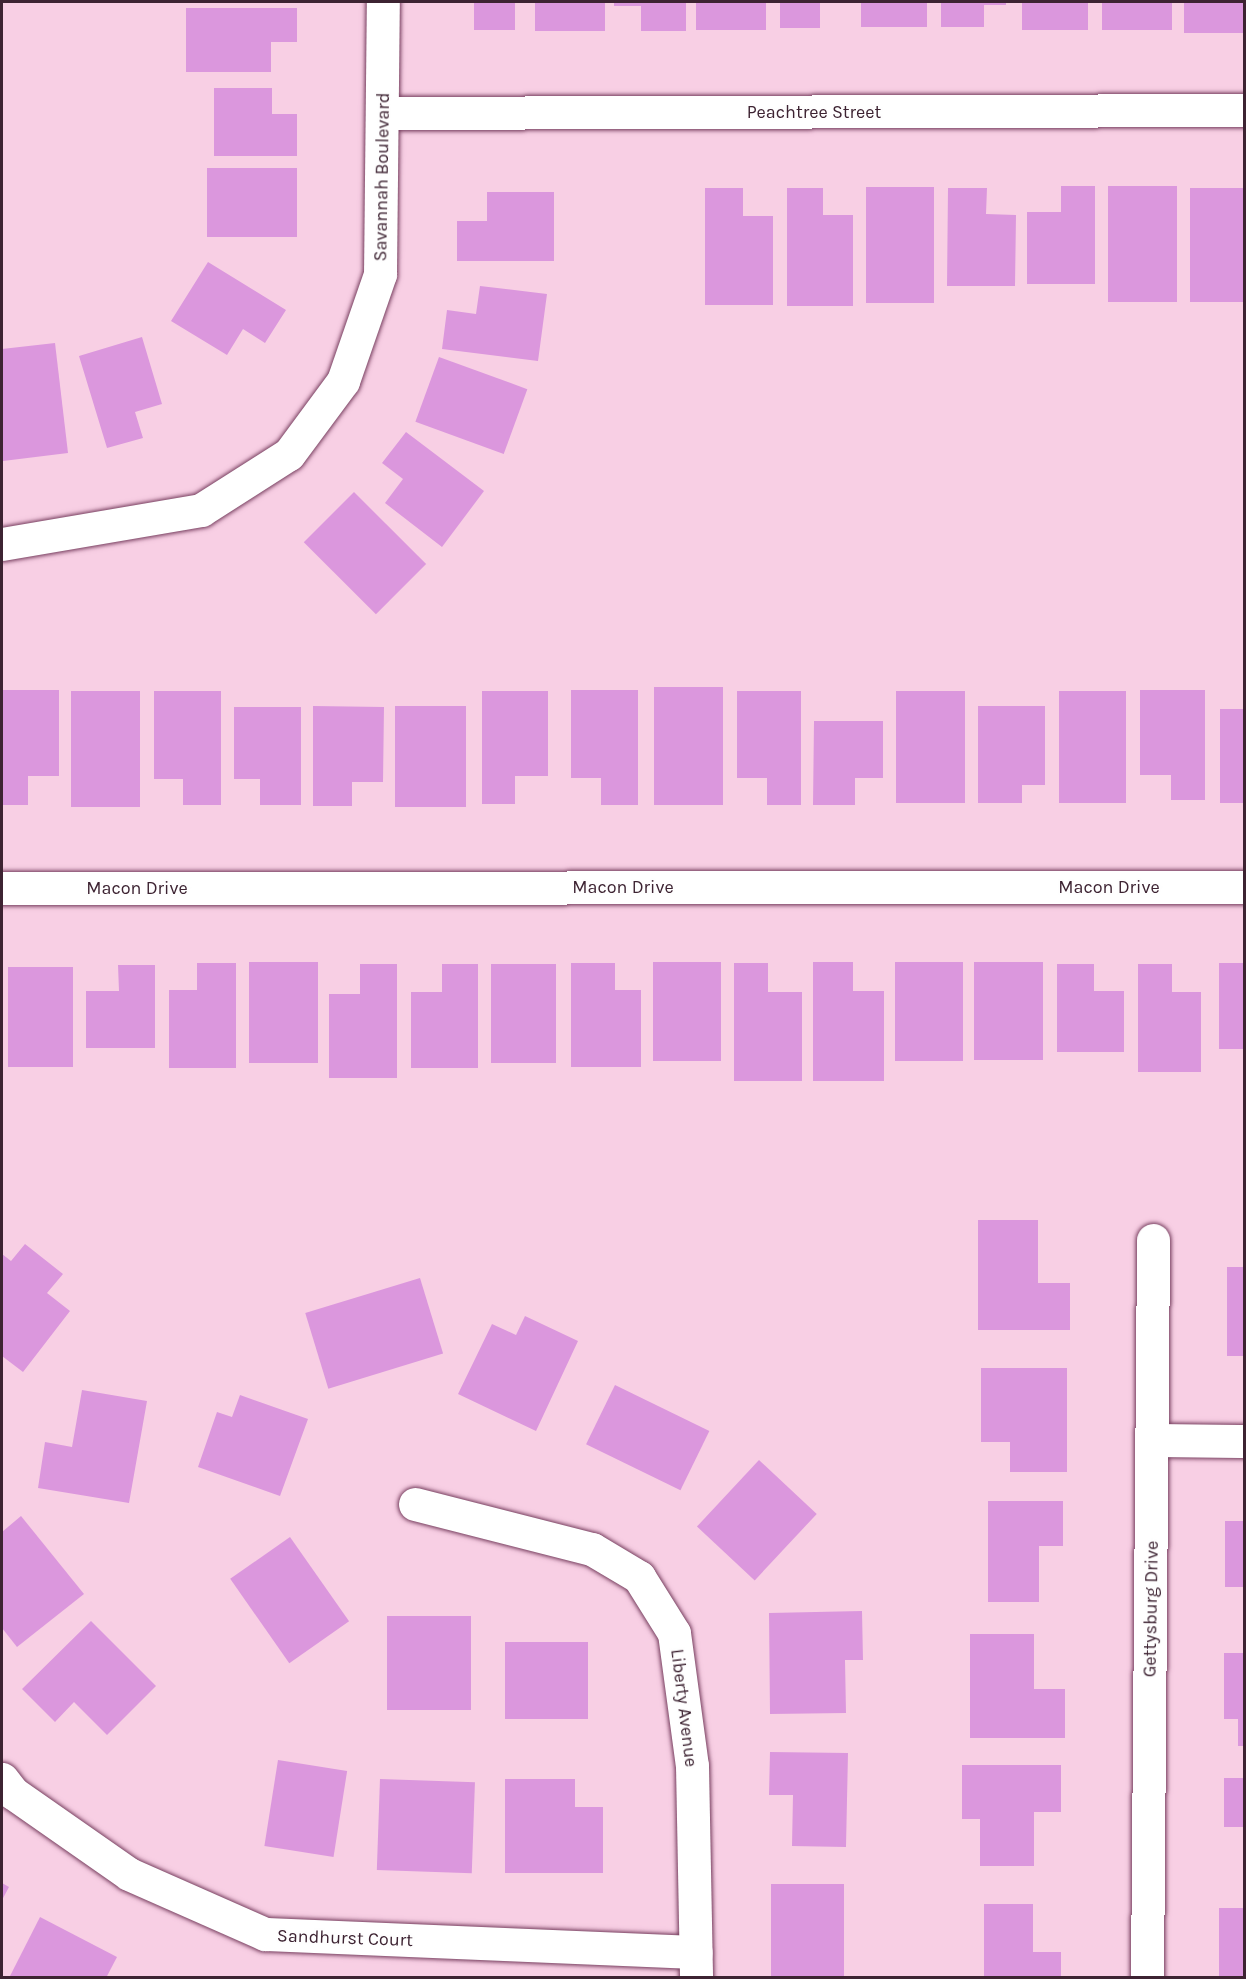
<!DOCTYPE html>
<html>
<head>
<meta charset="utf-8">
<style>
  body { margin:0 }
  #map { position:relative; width:1246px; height:1979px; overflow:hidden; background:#f8cfe4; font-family:Karla,sans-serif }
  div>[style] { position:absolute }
  .building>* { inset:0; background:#db97dd; transform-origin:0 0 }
  .roads { filter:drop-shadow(0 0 2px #783f60) drop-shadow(0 0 2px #783f60) }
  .minor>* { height:33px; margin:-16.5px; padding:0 16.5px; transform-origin:16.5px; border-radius:16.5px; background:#fff }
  span { translate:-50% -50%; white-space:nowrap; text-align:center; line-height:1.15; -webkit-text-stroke:4.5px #fefefe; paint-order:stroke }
  .street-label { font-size:18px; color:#3d2332 }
  .frame { position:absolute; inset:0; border:3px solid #3d2332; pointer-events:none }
</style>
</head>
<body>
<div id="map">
  <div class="building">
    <i style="left:474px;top:2px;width:41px;height:28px"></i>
    <i style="left:535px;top:2px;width:70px;height:29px"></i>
    <i style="clip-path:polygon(614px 2px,686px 2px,686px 31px,641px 31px,641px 6px,614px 6px)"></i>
    <i style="left:696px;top:2px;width:70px;height:28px"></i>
    <i style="left:780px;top:2px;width:40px;height:26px"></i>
    <i style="left:861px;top:2px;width:66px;height:25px"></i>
    <i style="clip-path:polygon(941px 2px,1006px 2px,1006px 5px,984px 5px,984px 27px,941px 27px)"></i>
    <i style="left:1022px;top:2px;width:66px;height:28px"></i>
    <i style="left:1102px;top:2px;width:70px;height:28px"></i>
    <i style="left:1184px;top:2px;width:60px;height:31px"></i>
    <i style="clip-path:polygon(186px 8px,297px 8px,297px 42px,271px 42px,271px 72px,186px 72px)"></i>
    <i style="clip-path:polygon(214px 88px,272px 88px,272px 114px,297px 114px,297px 156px,214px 156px)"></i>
    <i style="left:207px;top:168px;width:90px;height:69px"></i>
    <i style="clip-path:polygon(1061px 186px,1095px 186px,1095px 284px,1027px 284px,1027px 212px,1061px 212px)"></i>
    <i style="left:1108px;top:186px;width:69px;height:116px"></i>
    <i style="left:866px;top:187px;width:68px;height:116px"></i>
    <i style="clip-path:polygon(705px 188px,743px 188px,743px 216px,773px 216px,773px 305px,705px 305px)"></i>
    <i style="clip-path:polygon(787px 188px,823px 188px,823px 215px,853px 215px,853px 306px,787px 306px)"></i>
    <i style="clip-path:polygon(948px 188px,987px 188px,986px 214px,1016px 215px,1015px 286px,947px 286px)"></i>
    <i style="left:1190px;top:188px;width:54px;height:114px"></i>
    <i style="clip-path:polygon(487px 192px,554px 192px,554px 261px,457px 261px,457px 221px,487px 221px)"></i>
    <i style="clip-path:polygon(208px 262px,286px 310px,265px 343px,243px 329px,227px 355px,171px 321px)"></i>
    <i style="clip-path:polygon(480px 286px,547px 294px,538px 361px,442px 349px,447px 310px,476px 314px)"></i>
    <i style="clip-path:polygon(142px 337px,162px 404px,135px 412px,143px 438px,107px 448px,79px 356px)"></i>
    <i style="clip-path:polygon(55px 343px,68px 453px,3px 461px,2px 349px)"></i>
    <i style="left:439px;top:357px;width:94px;height:69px;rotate:20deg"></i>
    <i style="clip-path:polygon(406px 432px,484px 491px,442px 547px,385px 503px,403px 479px,382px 463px)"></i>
    <i style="left:354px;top:492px;width:102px;height:71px;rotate:45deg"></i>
    <i style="left:654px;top:687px;width:69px;height:118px"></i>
    <i style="clip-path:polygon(2px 690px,59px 690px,59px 776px,28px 776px,28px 805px,2px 805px)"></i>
    <i style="clip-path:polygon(571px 690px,638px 690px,638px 805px,601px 805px,601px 778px,571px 778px)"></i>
    <i style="clip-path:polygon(1140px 690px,1205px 690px,1205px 800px,1171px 800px,1171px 775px,1140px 775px)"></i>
    <i style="left:71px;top:691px;width:69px;height:116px"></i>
    <i style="clip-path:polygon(154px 691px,221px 691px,221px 805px,183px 805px,183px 779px,154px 779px)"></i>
    <i style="clip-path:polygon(482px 691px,548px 691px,548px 776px,515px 776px,515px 804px,482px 804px)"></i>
    <i style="clip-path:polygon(737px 691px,801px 691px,801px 805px,767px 805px,767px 778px,737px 778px)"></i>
    <i style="left:896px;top:691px;width:69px;height:112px"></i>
    <i style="left:1059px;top:691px;width:67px;height:112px"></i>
    <i style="clip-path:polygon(313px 706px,384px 707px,383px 782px,352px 782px,352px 806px,313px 806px)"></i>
    <i style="left:395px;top:706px;width:71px;height:101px"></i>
    <i style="clip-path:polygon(978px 706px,1045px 706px,1045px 785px,1022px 785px,1022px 803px,978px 803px)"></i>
    <i style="clip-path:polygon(234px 707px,301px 707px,301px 805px,260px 805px,260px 779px,234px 779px)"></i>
    <i style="left:1220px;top:709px;width:24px;height:94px"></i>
    <i style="clip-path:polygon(814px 721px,883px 721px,883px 778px,855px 778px,855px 805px,813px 805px)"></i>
    <i style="left:249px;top:962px;width:69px;height:101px"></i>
    <i style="left:653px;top:962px;width:68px;height:99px"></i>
    <i style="clip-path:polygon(813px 962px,853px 962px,853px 991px,884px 991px,884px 1081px,813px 1081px)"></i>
    <i style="left:895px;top:962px;width:68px;height:99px"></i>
    <i style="left:974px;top:962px;width:69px;height:98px"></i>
    <i style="clip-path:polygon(197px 963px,236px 963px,236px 1068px,169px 1068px,169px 990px,197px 990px)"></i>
    <i style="clip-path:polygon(571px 963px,615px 963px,615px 990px,641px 990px,641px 1067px,571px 1067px)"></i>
    <i style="clip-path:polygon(734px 963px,768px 963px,768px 992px,802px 992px,802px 1081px,734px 1081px)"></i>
    <i style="left:1219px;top:963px;width:25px;height:86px"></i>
    <i style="clip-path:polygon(360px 964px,397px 964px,397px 1078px,329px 1078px,329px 994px,360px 994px)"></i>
    <i style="clip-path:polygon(442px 964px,478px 964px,478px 1068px,411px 1068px,411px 992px,442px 992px)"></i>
    <i style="left:491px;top:964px;width:65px;height:99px"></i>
    <i style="clip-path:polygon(1057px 964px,1094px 964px,1094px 991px,1124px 991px,1124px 1052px,1057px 1052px)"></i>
    <i style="clip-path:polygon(1138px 964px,1172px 964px,1172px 992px,1201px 992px,1201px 1072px,1138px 1072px)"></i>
    <i style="clip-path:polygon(118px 965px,155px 965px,155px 1048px,86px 1048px,86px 991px,119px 991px)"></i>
    <i style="left:8px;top:967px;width:65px;height:100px"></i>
    <i style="clip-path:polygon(978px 1220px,1038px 1220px,1038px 1283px,1070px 1283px,1070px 1330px,978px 1330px)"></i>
    <i style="clip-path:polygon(25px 1244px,63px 1274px,47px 1293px,70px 1311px,23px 1372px,2px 1356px,2px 1254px,11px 1261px)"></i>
    <i style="left:1227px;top:1267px;width:17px;height:89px"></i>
    <i style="left:420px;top:1278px;width:79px;height:120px;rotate:73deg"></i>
    <i style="clip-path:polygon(525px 1316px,578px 1341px,536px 1431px,458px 1394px,492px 1324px,516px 1335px)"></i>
    <i style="clip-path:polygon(981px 1368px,1067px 1368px,1067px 1472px,1010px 1472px,1010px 1442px,981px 1442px)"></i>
    <i style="left:615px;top:1385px;width:105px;height:66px;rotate:26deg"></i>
    <i style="clip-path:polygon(82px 1390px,147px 1401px,129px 1503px,38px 1488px,45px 1442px,72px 1447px)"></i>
    <i style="clip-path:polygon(240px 1395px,308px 1419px,280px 1496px,198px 1467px,217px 1412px,232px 1417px)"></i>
    <i style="left:759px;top:1460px;width:79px;height:91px;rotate:43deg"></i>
    <i style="clip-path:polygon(988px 1501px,1063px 1501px,1063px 1546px,1039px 1546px,1039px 1602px,988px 1602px)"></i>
    <i style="clip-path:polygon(21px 1516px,84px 1594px,17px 1647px,2px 1628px,2px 1532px)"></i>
    <i style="left:1244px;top:1521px;width:66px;height:19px;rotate:90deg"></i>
    <i style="left:290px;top:1537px;width:103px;height:73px;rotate:55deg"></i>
    <i style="clip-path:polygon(862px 1611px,863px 1660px,845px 1660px,846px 1713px,770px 1714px,769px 1613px)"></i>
    <i style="left:387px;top:1616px;width:84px;height:94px"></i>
    <i style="clip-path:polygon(91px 1621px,156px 1686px,107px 1735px,74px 1702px,55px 1722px,22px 1689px)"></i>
    <i style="clip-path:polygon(970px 1634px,1034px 1634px,1034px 1689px,1065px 1689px,1065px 1738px,970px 1738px)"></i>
    <i style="left:505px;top:1642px;width:83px;height:77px"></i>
    <i style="clip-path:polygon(1224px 1653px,1244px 1653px,1244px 1746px,1238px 1746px,1238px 1719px,1224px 1719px)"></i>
    <i style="clip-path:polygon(770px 1752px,848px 1753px,846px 1847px,792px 1846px,793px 1795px,769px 1795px)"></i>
    <i style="left:278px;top:1760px;width:70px;height:87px;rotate:9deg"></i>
    <i style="clip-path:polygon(962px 1765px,1061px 1765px,1061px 1812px,1034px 1812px,1034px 1866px,980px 1866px,980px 1819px,962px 1819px)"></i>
    <i style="left:1224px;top:1778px;width:20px;height:49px"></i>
    <i style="left:380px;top:1779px;width:95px;height:91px;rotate:2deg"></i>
    <i style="clip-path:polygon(505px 1779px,575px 1779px,575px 1807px,603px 1807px,603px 1873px,505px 1873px)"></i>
    <i style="clip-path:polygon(2px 1883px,9px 1887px,2px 1900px)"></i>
    <i style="left:771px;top:1884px;width:73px;height:94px"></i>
    <i style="clip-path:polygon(984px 1904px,1033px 1904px,1033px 1952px,1061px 1952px,1061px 1978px,984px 1978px)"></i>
    <i style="left:1219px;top:1908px;width:25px;height:70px"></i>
    <i style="clip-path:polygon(40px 1917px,117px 1957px,106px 1978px,9px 1978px)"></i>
  </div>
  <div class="roads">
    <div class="minor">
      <i style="left:384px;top:113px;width:860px;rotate:-0.2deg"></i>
      <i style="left:2px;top:544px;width:202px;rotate:-9.7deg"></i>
      <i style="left:201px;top:510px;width:104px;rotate:-32.5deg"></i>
      <i style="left:289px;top:454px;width:91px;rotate:-53.5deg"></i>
      <i style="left:343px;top:381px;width:113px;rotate:-70.9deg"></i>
      <i style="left:380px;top:274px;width:272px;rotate:-89.4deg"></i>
      <i style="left:2px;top:888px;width:1242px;rotate:-0.05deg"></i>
      <i style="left:1152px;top:1440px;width:92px;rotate:0.6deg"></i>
      <i style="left:415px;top:1504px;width:183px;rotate:14.3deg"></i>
      <i style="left:592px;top:1549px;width:55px;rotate:30.8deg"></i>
      <i style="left:639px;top:1577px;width:66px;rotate:58deg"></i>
      <i style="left:674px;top:1633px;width:134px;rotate:82.3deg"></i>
      <i style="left:692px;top:1766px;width:212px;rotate:88.9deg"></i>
      <i style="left:2px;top:1779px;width:18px;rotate:52deg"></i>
      <i style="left:13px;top:1793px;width:141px;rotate:34.9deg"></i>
      <i style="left:129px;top:1874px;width:149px;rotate:23.8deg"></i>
      <i style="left:265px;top:1934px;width:431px;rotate:2.4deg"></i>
      <i style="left:1147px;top:1978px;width:738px;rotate:-89.53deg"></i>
    </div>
  </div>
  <div class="street-label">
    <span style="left:814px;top:112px">Peachtree Street</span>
    <span style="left:382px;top:177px;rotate:-89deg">Savannah Boulevard</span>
    <span style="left:623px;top:887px">Macon Drive</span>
    <span style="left:1109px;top:887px">Macon Drive</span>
    <span style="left:137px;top:888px">Macon Drive</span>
    <span style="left:1151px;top:1609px;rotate:-89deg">Gettysburg Drive</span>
    <span style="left:684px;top:1708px;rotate:83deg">Liberty Avenue</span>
    <span style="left:345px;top:1938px;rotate:2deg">Sandhurst Court</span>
  </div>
  <div class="frame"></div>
</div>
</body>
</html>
